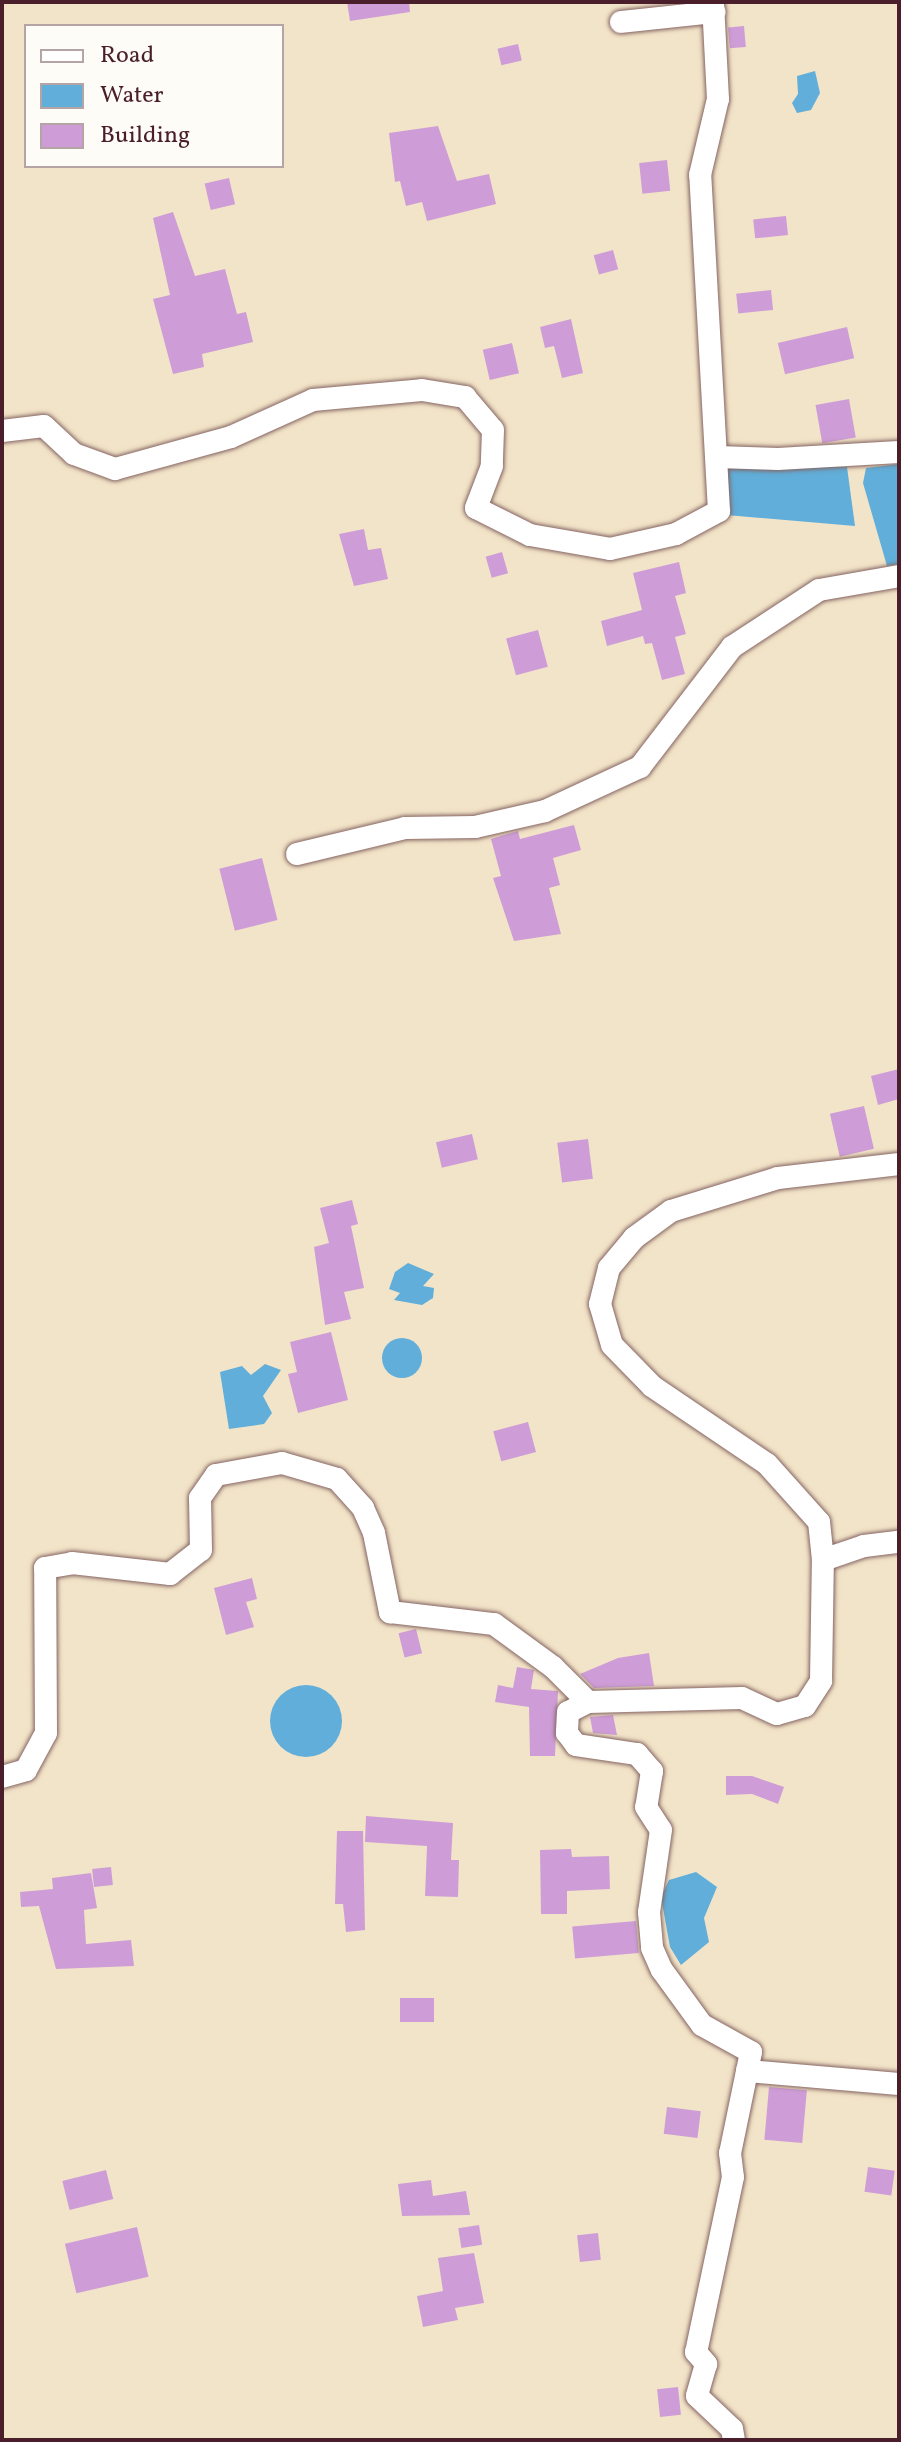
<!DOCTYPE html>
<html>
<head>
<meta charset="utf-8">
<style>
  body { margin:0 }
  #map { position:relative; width:901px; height:2442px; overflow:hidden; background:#f2e4c8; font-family:Vollkorn,serif }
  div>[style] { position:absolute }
  .water>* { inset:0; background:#60aed9 }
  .round { border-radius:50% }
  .building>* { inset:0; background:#ce9dd7; transform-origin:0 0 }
  .roads { filter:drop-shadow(0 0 2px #856462) drop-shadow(0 0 2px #856462) }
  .minor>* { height:22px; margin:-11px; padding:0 11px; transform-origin:11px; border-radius:11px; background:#fff }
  span { translate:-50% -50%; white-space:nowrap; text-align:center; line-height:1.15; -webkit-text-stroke:8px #fdfcf7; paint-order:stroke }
  .frame { position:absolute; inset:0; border:4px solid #4a1f2b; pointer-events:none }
  .legend { position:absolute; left:24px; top:24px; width:260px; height:144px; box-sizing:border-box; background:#fdfcf7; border:2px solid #b5a4a5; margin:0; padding:10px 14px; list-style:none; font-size:24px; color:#4a1f2b }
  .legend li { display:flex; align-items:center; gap:16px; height:40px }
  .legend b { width:40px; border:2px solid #b5a4a5 }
</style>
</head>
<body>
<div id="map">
  <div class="water">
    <i style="clip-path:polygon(815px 71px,820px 93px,811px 110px,797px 113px,792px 103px,798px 94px,797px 76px)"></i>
    <i style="clip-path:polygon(899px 464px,899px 564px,887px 566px,863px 483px,866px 468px)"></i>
    <i style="clip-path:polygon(847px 467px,855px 526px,726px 515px,724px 468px)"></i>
    <i style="clip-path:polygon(408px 1263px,434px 1274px,423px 1286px,434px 1288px,433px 1298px,422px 1305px,394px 1300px,400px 1293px,389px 1289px,395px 1272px)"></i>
    <i class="round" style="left:382px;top:1338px;width:40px;height:40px"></i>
    <i style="clip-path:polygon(265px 1364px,281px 1370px,263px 1396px,272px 1413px,264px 1424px,229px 1429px,220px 1372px,242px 1366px,251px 1375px)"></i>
    <i class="round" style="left:270px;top:1685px;width:72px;height:72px"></i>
    <i style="clip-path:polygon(696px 1872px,717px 1887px,704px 1918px,709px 1942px,681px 1965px,670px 1947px,661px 1897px,669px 1880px)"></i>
  </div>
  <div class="building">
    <i style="clip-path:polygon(347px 2px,409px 2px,410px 12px,350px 21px)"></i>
    <i style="left:744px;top:26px;width:21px;height:16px;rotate:85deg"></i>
    <i style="left:518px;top:44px;width:17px;height:21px;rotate:77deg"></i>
    <i style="clip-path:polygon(438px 126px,457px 181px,489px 174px,496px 204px,427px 221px,422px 202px,406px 206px,400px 181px,395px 182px,389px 133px)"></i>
    <i style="left:667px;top:160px;width:31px;height:28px;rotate:84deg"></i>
    <i style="left:229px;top:178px;width:27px;height:25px;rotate:77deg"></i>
    <i style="clip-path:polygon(173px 212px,195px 276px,225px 269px,237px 314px,246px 312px,253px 342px,202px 354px,204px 367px,173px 374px,153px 299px,170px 295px,153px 218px)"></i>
    <i style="left:786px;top:216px;width:19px;height:33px;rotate:84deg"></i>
    <i style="left:613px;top:250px;width:20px;height:20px;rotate:75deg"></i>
    <i style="left:771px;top:290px;width:20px;height:35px;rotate:84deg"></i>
    <i style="clip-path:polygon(571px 319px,583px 373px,562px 378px,554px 346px,545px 348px,540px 327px)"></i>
    <i style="left:847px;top:327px;width:32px;height:71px;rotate:77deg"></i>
    <i style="left:512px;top:343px;width:31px;height:30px;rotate:77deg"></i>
    <i style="left:849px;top:399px;width:39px;height:34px;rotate:80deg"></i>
    <i style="clip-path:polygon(364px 529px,368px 550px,381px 548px,388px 579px,354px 586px,339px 534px)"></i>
    <i style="left:502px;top:552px;width:22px;height:17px;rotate:74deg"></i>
    <i style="clip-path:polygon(679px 562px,686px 593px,675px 596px,686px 634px,675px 637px,685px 674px,662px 680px,652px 643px,645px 644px,643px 636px,607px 646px,601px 621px,642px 610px,633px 573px)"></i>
    <i style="left:538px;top:630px;width:38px;height:33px;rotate:75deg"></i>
    <i style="clip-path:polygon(574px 825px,581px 850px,553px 858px,560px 885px,549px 888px,561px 934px,514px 941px,493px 878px,501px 876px,491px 839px,518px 831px,520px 839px)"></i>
    <i style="left:262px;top:858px;width:64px;height:44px;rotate:76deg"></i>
    <i style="clip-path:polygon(899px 1069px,899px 1099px,878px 1105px,871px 1076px)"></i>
    <i style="left:864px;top:1106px;width:44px;height:35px;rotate:77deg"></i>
    <i style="left:472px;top:1134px;width:26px;height:37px;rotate:77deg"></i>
    <i style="left:588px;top:1139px;width:40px;height:31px;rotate:83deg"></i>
    <i style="clip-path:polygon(352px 1200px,358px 1224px,351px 1226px,364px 1288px,344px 1292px,351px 1319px,325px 1325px,314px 1247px,329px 1243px,320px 1208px)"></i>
    <i style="clip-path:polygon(331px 1332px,348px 1400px,298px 1413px,288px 1374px,297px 1372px,290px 1342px)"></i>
    <i style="left:528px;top:1422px;width:31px;height:36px;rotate:75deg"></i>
    <i style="clip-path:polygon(252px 1578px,257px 1599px,246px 1602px,254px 1627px,226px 1635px,214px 1588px)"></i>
    <i style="left:416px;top:1629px;width:25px;height:18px;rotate:76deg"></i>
    <i style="clip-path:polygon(649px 1653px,654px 1686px,594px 1688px,580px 1674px,618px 1658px)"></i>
    <i style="clip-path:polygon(517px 1667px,534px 1670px,531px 1689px,558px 1691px,555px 1756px,530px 1756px,529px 1707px,495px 1702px,498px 1685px,513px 1688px)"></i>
    <i style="clip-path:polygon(613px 1715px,617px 1735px,593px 1733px,590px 1717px)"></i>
    <i style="clip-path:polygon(726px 1776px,752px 1776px,784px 1787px,778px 1804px,752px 1794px,726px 1795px)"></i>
    <i style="clip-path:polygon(366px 1816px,453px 1823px,451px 1860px,459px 1860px,458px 1897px,425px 1896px,427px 1846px,365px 1842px)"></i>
    <i style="clip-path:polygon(337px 1831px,363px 1831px,365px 1930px,346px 1932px,343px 1904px,335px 1904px)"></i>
    <i style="clip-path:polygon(571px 1849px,572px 1857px,609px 1856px,610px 1889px,567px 1891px,567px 1914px,541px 1914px,540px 1850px)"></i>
    <i style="left:111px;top:1867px;width:18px;height:19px;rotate:84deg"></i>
    <i style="clip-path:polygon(91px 1873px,97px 1908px,84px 1910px,86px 1944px,131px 1940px,134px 1966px,56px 1969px,39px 1906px,21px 1907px,20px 1892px,53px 1889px,52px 1878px)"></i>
    <i style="left:636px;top:1921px;width:32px;height:64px;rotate:85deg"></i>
    <i style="left:400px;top:1998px;width:34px;height:24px"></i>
    <i style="left:769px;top:2087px;width:38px;height:53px;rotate:5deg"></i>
    <i style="left:667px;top:2107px;width:34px;height:27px;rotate:7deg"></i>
    <i style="left:868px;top:2167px;width:27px;height:25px;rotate:8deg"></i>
    <i style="left:106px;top:2170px;width:30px;height:45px;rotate:76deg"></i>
    <i style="clip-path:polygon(431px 2180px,433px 2196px,466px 2191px,470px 2215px,402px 2216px,398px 2184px)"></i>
    <i style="left:479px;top:2225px;width:20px;height:21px;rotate:81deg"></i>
    <i style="left:137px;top:2227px;width:51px;height:74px;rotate:77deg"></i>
    <i style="left:598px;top:2233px;width:27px;height:21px;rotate:84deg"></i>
    <i style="clip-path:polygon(474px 2253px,484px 2303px,455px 2308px,458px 2320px,423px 2327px,417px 2296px,443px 2291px,438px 2258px)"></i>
    <i style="left:678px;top:2387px;width:28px;height:21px;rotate:84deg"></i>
  </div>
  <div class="roads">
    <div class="minor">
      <i style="left:621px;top:22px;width:94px;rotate:-6.1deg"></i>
      <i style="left:2px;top:431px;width:42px;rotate:-6.8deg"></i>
      <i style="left:44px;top:426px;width:41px;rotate:43deg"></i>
      <i style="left:74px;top:454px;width:44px;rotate:20.1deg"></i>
      <i style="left:115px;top:469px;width:120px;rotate:-15.4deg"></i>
      <i style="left:231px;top:437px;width:90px;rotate:-24.3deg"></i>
      <i style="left:313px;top:400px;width:109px;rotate:-5.2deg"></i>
      <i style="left:422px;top:390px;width:44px;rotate:9.2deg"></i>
      <i style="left:465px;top:397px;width:43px;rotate:49.7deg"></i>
      <i style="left:493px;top:430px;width:36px;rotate:92deg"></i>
      <i style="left:492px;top:466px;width:45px;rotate:110.9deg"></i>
      <i style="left:476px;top:508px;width:60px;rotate:26.6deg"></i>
      <i style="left:530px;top:535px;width:81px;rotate:9.9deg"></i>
      <i style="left:610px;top:549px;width:68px;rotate:-12.8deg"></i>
      <i style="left:676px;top:534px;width:49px;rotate:-28.1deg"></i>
      <i style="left:719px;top:511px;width:337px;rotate:-93.2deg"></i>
      <i style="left:700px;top:175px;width:78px;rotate:-76.7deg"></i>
      <i style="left:718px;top:99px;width:97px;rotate:-93deg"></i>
      <i style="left:717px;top:457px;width:61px;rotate:1.9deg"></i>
      <i style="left:778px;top:459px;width:121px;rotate:-3.3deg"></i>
      <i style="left:297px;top:854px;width:111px;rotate:-13.5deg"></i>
      <i style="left:405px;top:828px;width:70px;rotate:-0.8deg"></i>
      <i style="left:475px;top:827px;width:72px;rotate:-12.9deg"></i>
      <i style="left:545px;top:811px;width:105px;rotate:-24.9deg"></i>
      <i style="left:640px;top:767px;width:151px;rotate:-52.5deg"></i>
      <i style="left:732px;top:647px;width:104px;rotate:-33.2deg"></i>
      <i style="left:819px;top:590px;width:81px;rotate:-9.9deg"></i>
      <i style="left:823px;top:1560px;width:38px;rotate:-96deg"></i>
      <i style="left:819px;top:1522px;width:78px;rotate:-131.9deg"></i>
      <i style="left:767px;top:1464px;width:139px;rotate:-145.9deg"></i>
      <i style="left:652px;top:1386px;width:57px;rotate:-134.3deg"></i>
      <i style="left:612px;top:1345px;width:43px;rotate:-106.3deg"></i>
      <i style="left:600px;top:1304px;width:37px;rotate:-76deg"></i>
      <i style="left:609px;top:1268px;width:39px;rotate:-50deg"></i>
      <i style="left:634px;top:1238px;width:46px;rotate:-36.1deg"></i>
      <i style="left:671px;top:1211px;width:112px;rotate:-17.1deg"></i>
      <i style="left:778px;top:1178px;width:122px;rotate:-6.6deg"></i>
      <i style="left:588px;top:1702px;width:22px;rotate:153deg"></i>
      <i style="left:568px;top:1712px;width:21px;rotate:93deg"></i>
      <i style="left:567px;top:1733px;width:15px;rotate:53deg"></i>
      <i style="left:576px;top:1745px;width:62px;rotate:8.4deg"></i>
      <i style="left:637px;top:1754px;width:23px;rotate:49deg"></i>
      <i style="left:652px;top:1771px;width:36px;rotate:99deg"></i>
      <i style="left:646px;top:1807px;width:27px;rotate:57deg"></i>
      <i style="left:661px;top:1830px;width:83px;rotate:98.3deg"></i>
      <i style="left:649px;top:1912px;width:36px;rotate:85deg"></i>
      <i style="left:652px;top:1948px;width:24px;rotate:66deg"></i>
      <i style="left:662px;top:1970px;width:68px;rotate:54deg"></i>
      <i style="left:702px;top:2025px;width:56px;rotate:28.9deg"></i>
      <i style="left:751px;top:2052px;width:103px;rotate:101.7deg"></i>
      <i style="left:730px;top:2153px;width:24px;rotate:83deg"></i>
      <i style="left:733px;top:2177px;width:179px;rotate:101.9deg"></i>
      <i style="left:696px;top:2352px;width:16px;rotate:50deg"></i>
      <i style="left:706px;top:2364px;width:33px;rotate:106deg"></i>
      <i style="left:697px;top:2396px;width:48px;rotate:43.3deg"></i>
      <i style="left:732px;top:2429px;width:11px;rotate:80deg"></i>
      <i style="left:2px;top:1777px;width:25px;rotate:-16deg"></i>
      <i style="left:26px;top:1770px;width:42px;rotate:-61.6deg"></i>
      <i style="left:46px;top:1733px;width:165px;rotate:-90.3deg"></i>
      <i style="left:45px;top:1568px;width:27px;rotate:-10deg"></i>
      <i style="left:72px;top:1563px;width:99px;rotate:6.4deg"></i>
      <i style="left:170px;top:1574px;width:39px;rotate:-38deg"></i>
      <i style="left:201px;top:1550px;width:52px;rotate:-91.1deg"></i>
      <i style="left:200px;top:1498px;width:28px;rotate:-55deg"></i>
      <i style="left:216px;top:1475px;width:67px;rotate:-10.3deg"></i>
      <i style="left:282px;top:1463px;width:57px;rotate:16.2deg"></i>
      <i style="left:337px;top:1479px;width:39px;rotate:48deg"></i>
      <i style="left:363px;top:1508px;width:27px;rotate:66deg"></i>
      <i style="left:374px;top:1533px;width:81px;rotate:78.6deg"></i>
      <i style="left:390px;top:1612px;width:105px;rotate:6.6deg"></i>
      <i style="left:494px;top:1624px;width:73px;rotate:36.1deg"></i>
      <i style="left:553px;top:1667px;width:49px;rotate:45deg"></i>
      <i style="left:588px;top:1702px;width:154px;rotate:-1.5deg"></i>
      <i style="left:742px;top:1698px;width:38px;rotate:25deg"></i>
      <i style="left:777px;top:1714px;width:29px;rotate:-16deg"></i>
      <i style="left:805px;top:1706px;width:30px;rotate:-57deg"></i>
      <i style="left:821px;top:1681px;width:121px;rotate:-89.1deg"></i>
      <i style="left:823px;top:1560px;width:43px;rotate:-18.9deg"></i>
      <i style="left:864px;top:1546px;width:35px;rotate:-7deg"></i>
      <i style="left:747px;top:2071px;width:153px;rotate:4.9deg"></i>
    </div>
  </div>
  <div class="frame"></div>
  <ul class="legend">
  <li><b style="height:10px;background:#fff"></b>Road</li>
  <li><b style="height:22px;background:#60aed9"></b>Water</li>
  <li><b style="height:22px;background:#ce9dd7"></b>Building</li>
  </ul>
</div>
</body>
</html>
